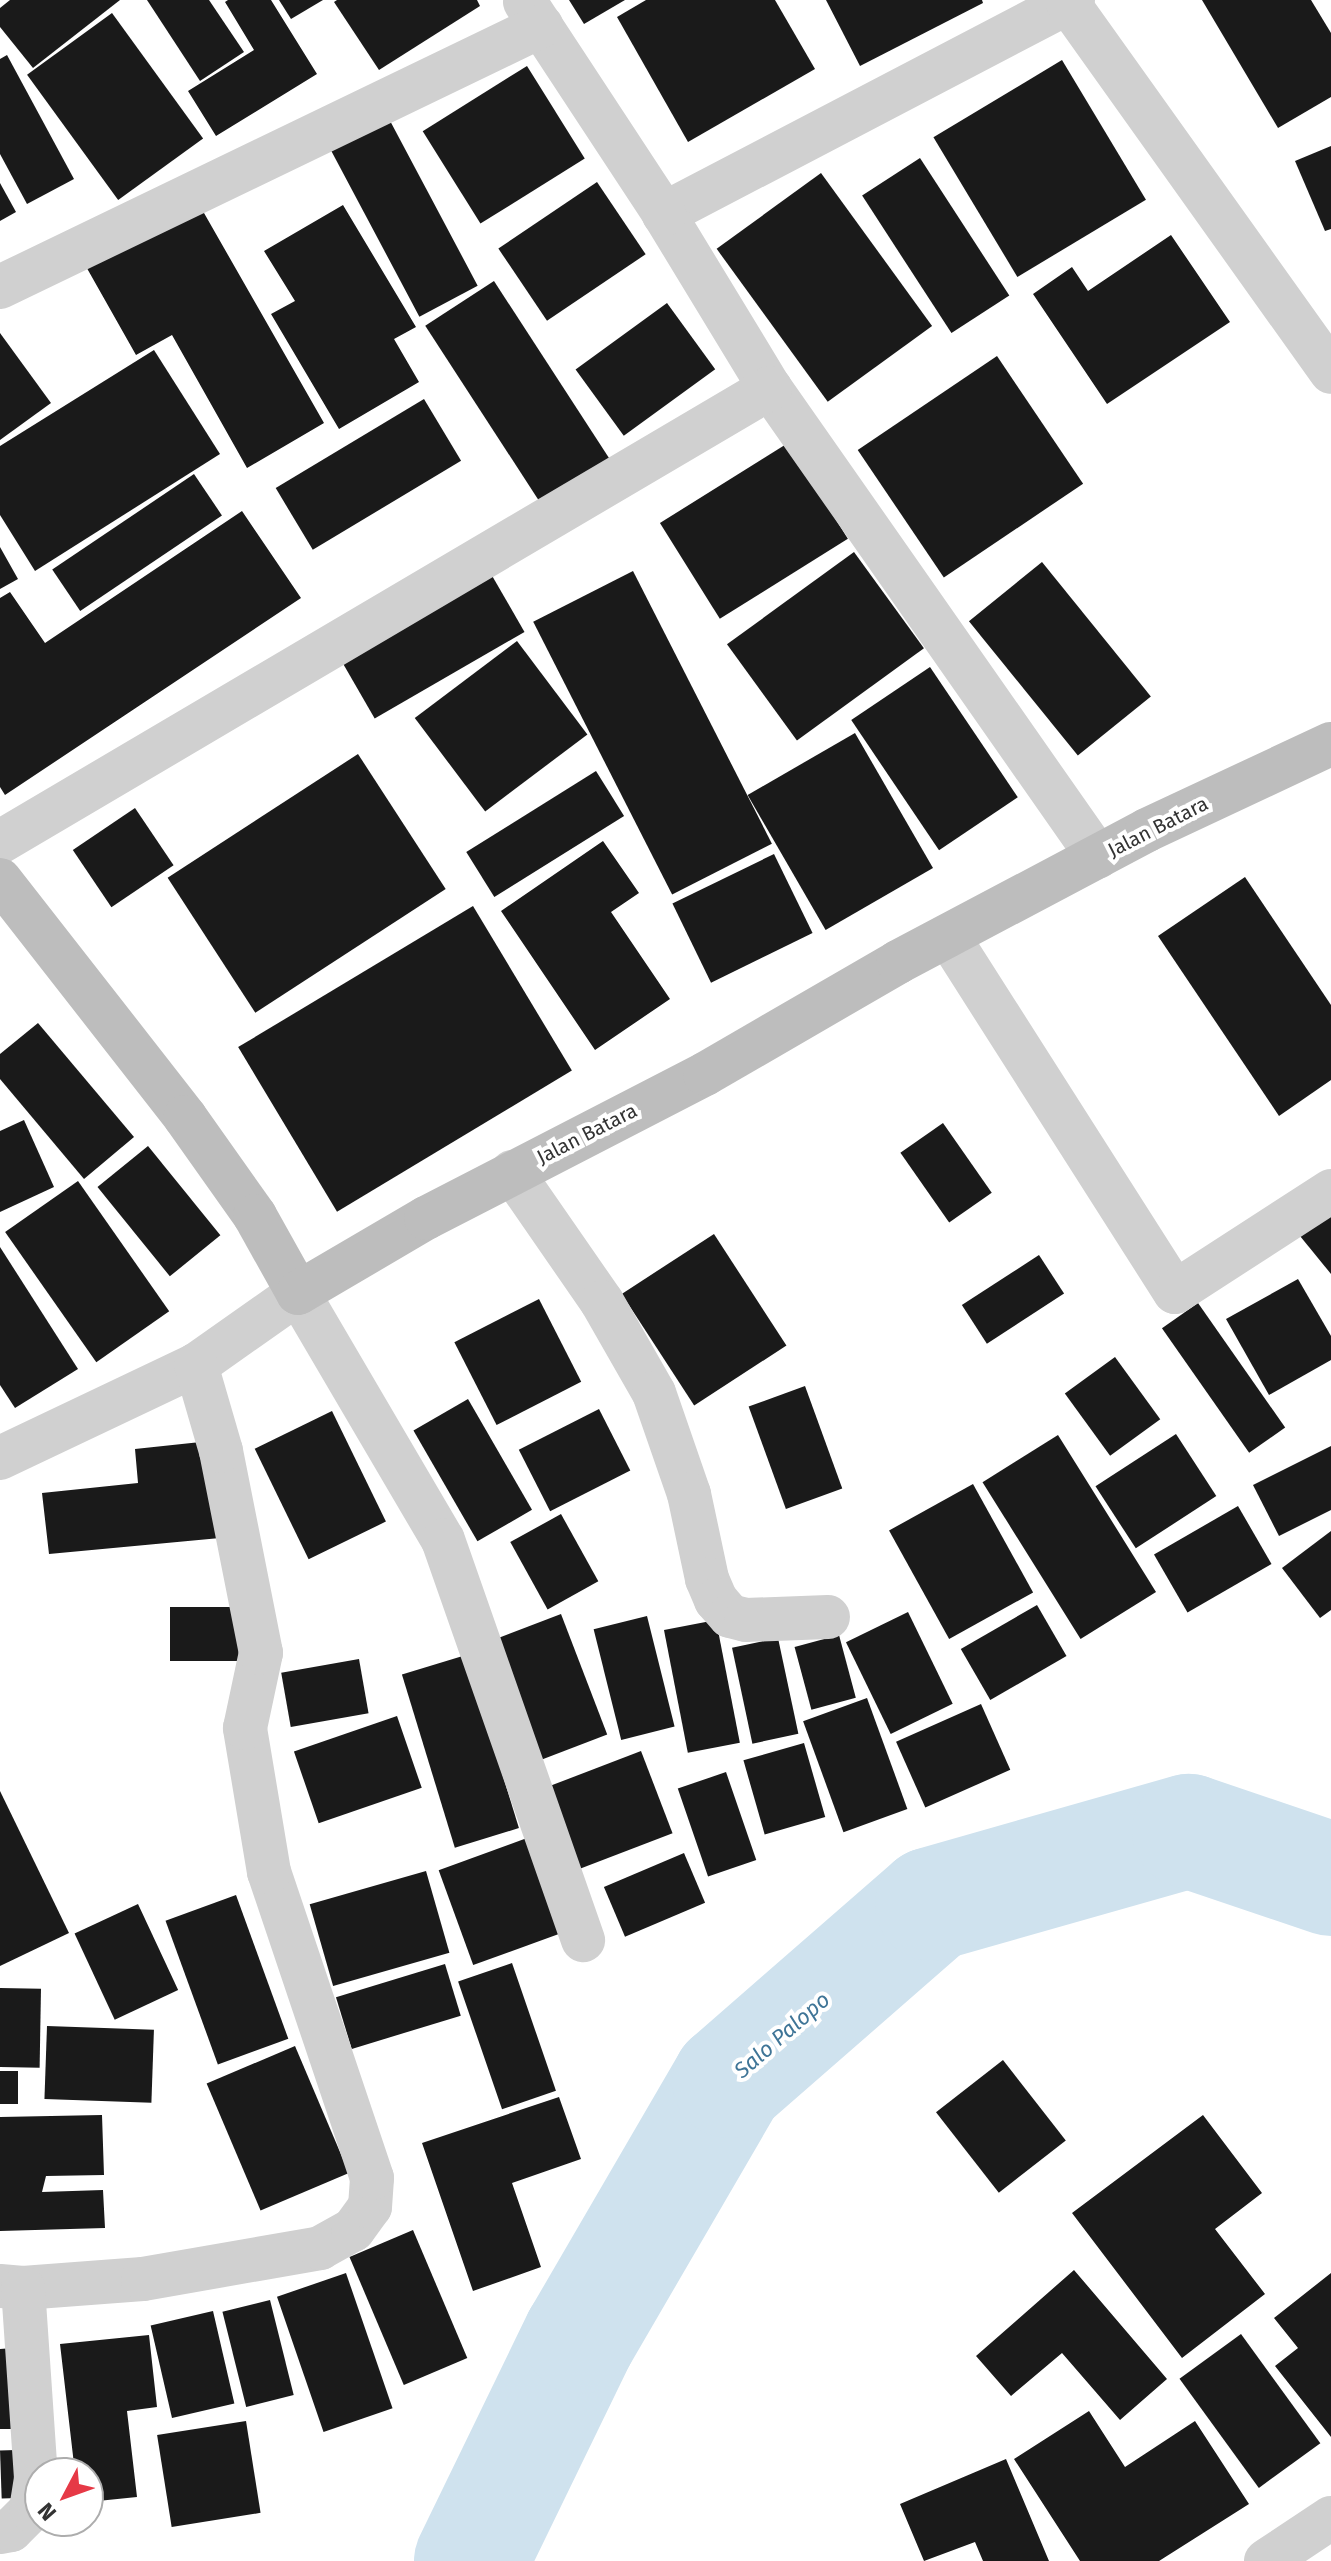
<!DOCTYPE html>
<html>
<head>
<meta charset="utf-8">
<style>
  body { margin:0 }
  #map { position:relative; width:1331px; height:2561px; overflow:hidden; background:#fff; font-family:"Fira Sans",sans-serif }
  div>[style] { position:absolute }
  .river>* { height:114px; margin:-57px; padding:0 57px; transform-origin:57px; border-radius:57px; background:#cfe2ee }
  .building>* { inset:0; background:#1a1a1a; transform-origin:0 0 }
  .street>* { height:44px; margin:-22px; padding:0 22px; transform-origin:22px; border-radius:22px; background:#d0d0d0 }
  .secondary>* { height:44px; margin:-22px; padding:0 22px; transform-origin:22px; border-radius:22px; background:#bdbdbd }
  span { translate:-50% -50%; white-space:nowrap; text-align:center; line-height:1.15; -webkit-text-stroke:8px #fff; paint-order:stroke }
  .street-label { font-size:20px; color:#333 }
  .water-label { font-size:22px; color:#3f7597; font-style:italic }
  .north { position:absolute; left:24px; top:2457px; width:80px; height:80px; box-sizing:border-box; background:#fff; border:2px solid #adadad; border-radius:50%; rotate:229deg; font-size:22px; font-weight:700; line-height:32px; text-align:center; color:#333 }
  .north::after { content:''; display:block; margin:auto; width:28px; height:36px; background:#e63946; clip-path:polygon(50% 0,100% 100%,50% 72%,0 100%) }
</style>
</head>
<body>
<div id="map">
  <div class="river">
    <i style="left:471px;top:2561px;width:249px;rotate:-64.1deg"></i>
    <i style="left:580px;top:2337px;width:296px;rotate:-59.8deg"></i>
    <i style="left:729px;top:2081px;width:269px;rotate:-41.1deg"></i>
    <i style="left:932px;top:1904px;width:267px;rotate:-15.9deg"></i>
    <i style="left:1189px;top:1831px;width:150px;rotate:18.7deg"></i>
  </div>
  <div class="building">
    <i style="clip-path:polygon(10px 0,120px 0,33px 68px,0 27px,0 8px)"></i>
    <i style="clip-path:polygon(147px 0,209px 0,244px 52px,200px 81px)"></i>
    <i style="clip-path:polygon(228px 0,271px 0,317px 74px,216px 136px,188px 91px,254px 50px,225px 2px)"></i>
    <i style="clip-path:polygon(279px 0,323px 0,291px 19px)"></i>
    <i style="clip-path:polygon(337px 0,477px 0,480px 6px,379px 70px,334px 2px)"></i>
    <i style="clip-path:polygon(569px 0,625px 0,584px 24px)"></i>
    <i style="clip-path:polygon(646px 0,775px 0,815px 69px,688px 142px,617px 17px)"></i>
    <i style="clip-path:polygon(826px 0,982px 0,983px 3px,860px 66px)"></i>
    <i style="clip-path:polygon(1202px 0,1311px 0,1331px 33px,1331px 97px,1278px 128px)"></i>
    <i style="left:112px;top:13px;width:155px;height:105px;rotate:54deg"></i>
    <i style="clip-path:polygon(7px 55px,74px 179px,27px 204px,0 154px,0 59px)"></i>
    <i style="left:1062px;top:60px;width:163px;height:150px;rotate:59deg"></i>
    <i style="left:527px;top:66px;width:109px;height:123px;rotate:58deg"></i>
    <i style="left:388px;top:117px;width:191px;height:66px;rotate:62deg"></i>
    <i style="clip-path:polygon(1331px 146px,1331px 229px,1325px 231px,1295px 161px)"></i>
    <i style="left:920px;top:158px;width:164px;height:69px;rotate:57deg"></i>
    <i style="left:821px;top:173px;width:189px;height:129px;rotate:54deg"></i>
    <i style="left:597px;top:182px;width:87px;height:119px;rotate:56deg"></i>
    <i style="clip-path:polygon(0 183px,16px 212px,0 221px)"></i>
    <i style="clip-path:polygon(196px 199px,324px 423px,247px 468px,172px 335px,136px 355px,84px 263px)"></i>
    <i style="clip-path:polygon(343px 205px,416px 327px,394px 339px,419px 382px,339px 429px,271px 314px,295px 301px,264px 251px)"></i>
    <i style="clip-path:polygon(1171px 235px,1230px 322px,1107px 404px,1033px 294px,1072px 267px,1088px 291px)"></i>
    <i style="left:494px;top:281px;width:221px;height:82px;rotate:57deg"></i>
    <i style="left:667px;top:303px;width:82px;height:113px;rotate:54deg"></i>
    <i style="clip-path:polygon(0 333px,51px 403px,0 440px)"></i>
    <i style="clip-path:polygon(154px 350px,220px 454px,35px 571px,0 515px,0 446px)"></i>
    <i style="left:997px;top:356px;width:154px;height:168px;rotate:56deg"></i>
    <i style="left:424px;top:399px;width:72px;height:173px;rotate:59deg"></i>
    <i style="left:788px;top:443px;width:113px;height:151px;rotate:58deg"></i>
    <i style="left:194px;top:474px;width:50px;height:171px;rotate:56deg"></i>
    <i style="clip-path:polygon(242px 511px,301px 598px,5px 795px,0 787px,0 598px,10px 592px,45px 643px)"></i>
    <i style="clip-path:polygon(0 547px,18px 579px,0 589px)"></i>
    <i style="left:854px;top:552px;width:119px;height:157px;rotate:54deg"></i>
    <i style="left:1042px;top:562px;width:173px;height:94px;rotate:51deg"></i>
    <i style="left:487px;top:567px;width:75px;height:173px;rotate:60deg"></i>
    <i style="left:633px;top:571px;width:306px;height:112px;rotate:63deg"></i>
    <i style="left:517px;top:641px;width:117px;height:128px;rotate:53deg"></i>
    <i style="left:930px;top:667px;width:157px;height:95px;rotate:56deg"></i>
    <i style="left:855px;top:733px;width:156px;height:124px;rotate:60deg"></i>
    <i style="left:358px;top:754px;width:161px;height:227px;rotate:57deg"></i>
    <i style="left:596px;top:771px;width:53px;height:153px;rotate:58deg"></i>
    <i style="left:135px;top:808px;width:69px;height:75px;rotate:56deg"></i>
    <i style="clip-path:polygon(603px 841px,639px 893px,611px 912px,670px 999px,595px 1050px,501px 911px)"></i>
    <i style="left:774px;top:854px;width:88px;height:113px;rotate:64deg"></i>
    <i style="clip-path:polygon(1245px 877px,1331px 1005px,1331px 1080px,1279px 1116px,1158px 936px)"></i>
    <i style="left:473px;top:906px;width:192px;height:274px;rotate:59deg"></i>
    <i style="clip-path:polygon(38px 1023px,134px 1137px,84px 1179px,0 1079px,0 1054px)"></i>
    <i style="clip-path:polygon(24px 1120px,54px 1187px,0 1212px,0 1131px)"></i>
    <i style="left:943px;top:1123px;width:85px;height:52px;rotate:55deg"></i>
    <i style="left:148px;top:1146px;width:115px;height:65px;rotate:51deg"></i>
    <i style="left:78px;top:1181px;width:159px;height:89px;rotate:55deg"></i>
    <i style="clip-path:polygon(1331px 1210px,1331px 1274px,1300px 1236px)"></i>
    <i style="left:714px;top:1234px;width:133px;height:110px;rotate:57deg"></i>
    <i style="clip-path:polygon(0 1247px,78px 1369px,15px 1408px,0 1385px)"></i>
    <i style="left:1039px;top:1255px;width:46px;height:92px;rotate:57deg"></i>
    <i style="clip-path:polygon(1298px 1279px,1331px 1336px,1331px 1360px,1269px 1395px,1226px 1319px)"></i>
    <i style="left:539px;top:1299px;width:93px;height:95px;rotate:63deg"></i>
    <i style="left:1198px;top:1303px;width:152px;height:44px;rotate:55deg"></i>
    <i style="left:1115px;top:1357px;width:77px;height:62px;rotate:54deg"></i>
    <i style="left:805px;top:1386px;width:109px;height:60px;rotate:70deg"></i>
    <i style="left:468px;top:1399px;width:128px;height:63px;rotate:60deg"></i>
    <i style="left:599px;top:1409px;width:69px;height:90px;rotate:63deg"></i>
    <i style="left:332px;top:1411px;width:123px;height:86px;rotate:64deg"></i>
    <i style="left:1176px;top:1434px;width:74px;height:96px;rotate:57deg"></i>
    <i style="left:1058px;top:1435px;width:185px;height:89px;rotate:58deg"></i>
    <i style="clip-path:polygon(210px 1441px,220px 1538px,49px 1554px,42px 1493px,138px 1483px,135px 1449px)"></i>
    <i style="clip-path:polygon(1331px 1446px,1331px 1510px,1279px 1536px,1253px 1485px)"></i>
    <i style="left:973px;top:1484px;width:124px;height:96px;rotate:61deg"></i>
    <i style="left:1238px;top:1506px;width:67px;height:97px;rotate:60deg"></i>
    <i style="left:561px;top:1514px;width:77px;height:58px;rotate:61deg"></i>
    <i style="clip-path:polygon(1331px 1531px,1331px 1610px,1320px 1618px,1282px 1568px)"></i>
    <i style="left:1037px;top:1605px;width:59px;height:88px;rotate:60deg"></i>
    <i style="left:248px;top:1607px;width:54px;height:78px;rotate:90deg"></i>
    <i style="left:908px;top:1612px;width:102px;height:69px;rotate:64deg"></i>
    <i style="left:561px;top:1614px;width:129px;height:79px;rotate:69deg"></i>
    <i style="left:647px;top:1616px;width:114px;height:55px;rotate:76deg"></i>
    <i style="left:716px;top:1620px;width:125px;height:53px;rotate:79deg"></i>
    <i style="left:839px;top:1635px;width:65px;height:46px;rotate:75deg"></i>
    <i style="left:778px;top:1638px;width:98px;height:47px;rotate:78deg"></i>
    <i style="left:466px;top:1655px;width:181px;height:67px;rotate:73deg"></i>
    <i style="left:359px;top:1659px;width:55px;height:79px;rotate:80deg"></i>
    <i style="left:867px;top:1698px;width:118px;height:68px;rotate:70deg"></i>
    <i style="left:981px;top:1704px;width:72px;height:93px;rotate:66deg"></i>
    <i style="left:397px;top:1716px;width:76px;height:109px;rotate:71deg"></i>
    <i style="left:804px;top:1743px;width:77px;height:63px;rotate:74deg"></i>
    <i style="left:641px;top:1751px;width:88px;height:102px;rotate:69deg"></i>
    <i style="left:726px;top:1772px;width:93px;height:51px;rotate:71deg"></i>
    <i style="clip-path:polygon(0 1791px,69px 1933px,0 1966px)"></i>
    <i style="left:527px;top:1838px;width:101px;height:94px;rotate:70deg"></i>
    <i style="left:684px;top:1853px;width:54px;height:87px;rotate:67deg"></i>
    <i style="left:426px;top:1871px;width:85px;height:121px;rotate:74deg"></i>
    <i style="left:236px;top:1895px;width:153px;height:75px;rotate:70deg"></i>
    <i style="left:138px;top:1904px;width:95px;height:70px;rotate:65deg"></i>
    <i style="left:512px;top:1963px;width:135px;height:57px;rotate:71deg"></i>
    <i style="left:445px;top:1964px;width:54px;height:114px;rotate:73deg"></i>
    <i style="left:0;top:1988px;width:41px;height:79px;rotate:1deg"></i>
    <i style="left:47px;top:2026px;width:107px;height:73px;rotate:2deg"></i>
    <i style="left:295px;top:2046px;width:138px;height:96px;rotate:67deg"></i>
    <i style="left:1003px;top:2060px;width:102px;height:85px;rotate:52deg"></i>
    <i style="left:0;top:2071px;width:18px;height:33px"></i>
    <i style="clip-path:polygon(559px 2097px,581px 2159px,512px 2183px,541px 2267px,473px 2291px,422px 2143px)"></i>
    <i style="clip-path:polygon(102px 2115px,104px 2175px,46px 2176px,42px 2192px,103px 2190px,105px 2228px,0 2231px,0 2117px)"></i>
    <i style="clip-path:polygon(1203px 2115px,1262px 2193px,1215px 2229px,1265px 2294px,1182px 2358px,1072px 2213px)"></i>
    <i style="left:413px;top:2230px;width:139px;height:69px;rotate:67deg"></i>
    <i style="clip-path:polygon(1074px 2270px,1167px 2379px,1120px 2420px,1062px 2353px,1011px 2396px,976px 2356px)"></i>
    <i style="left:346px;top:2273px;width:143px;height:73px;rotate:71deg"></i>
    <i style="clip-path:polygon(1331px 2273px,1331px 2437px,1275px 2366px,1298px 2348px,1274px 2318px)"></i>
    <i style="left:270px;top:2300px;width:98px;height:49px;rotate:76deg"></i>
    <i style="left:213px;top:2311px;width:95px;height:64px;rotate:77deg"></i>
    <i style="left:1241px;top:2334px;width:135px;height:76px;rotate:54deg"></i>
    <i style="clip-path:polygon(149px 2335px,157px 2407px,127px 2411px,137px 2497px,88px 2502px,88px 2473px,75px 2473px,60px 2344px)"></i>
    <i style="clip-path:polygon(13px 2348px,15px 2429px,0 2429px,0 2349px)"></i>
    <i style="clip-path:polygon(1089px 2411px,1125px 2467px,1195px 2421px,1249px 2504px,1159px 2561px,1080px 2561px,1014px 2459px)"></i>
    <i style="left:246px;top:2421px;width:93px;height:90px;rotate:81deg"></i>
    <i style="left:16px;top:2450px;width:48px;height:16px;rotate:88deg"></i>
    <i style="clip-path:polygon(1006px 2459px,1049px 2561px,983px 2561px,975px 2542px,924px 2561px,900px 2504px)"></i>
  </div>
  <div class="street">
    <i style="left:1073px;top:0;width:462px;rotate:152.4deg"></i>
    <i style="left:664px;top:214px;width:204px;rotate:58.7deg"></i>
    <i style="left:770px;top:388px;width:572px;rotate:55.03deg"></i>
    <i style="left:525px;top:2px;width:254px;rotate:56.7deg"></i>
    <i style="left:1068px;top:3px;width:453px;rotate:54.5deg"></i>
    <i style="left:0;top:287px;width:601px;rotate:-25.75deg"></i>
    <i style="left:0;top:842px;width:894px;rotate:-30.52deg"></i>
    <i style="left:948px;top:936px;width:422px;rotate:57.5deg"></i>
    <i style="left:1175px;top:1292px;width:186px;rotate:-32.9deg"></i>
    <i style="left:512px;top:1172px;width:158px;rotate:55.3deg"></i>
    <i style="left:602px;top:1302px;width:105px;rotate:60.3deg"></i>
    <i style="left:654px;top:1393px;width:107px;rotate:70.9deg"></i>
    <i style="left:689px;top:1494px;width:87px;rotate:78deg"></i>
    <i style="left:707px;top:1579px;width:23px;rotate:67deg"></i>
    <i style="left:716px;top:1600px;width:21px;rotate:49deg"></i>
    <i style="left:730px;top:1616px;width:16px;rotate:14deg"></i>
    <i style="left:746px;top:1620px;width:82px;rotate:-2.1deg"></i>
    <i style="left:0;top:1458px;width:217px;rotate:-25.4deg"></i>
    <i style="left:196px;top:1365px;width:125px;rotate:-35.2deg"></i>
    <i style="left:298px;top:1293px;width:286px;rotate:59.6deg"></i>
    <i style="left:443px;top:1540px;width:424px;rotate:70.7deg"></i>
    <i style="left:0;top:2286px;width:23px;rotate:5deg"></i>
    <i style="left:23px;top:2288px;width:120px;rotate:-4.3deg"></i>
    <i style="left:143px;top:2279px;width:180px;rotate:-9.9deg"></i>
    <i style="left:320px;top:2248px;width:38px;rotate:-29deg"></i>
    <i style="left:353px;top:2230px;width:29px;rotate:-54deg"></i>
    <i style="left:370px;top:2207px;width:29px;rotate:-86deg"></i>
    <i style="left:372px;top:2178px;width:323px;rotate:-108.6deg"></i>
    <i style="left:269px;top:1872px;width:146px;rotate:-99.5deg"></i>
    <i style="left:245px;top:1728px;width:77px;rotate:-78deg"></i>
    <i style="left:261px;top:1653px;width:206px;rotate:-101.2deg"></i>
    <i style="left:221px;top:1451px;width:90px;rotate:-106.2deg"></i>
    <i style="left:0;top:2532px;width:11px;rotate:-10deg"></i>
    <i style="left:11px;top:2530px;width:28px;rotate:-45deg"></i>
    <i style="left:31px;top:2510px;width:32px;rotate:-81deg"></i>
    <i style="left:36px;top:2478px;width:190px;rotate:-93.9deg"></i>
    <i style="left:1266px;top:2561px;width:78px;rotate:-33.5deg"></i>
  </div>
  <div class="secondary">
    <i style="left:0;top:880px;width:301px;rotate:52deg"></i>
    <i style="left:185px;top:1117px;width:121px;rotate:54.7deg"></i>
    <i style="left:255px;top:1216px;width:88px;rotate:60.8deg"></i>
    <i style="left:298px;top:1293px;width:148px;rotate:-30.4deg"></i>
    <i style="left:426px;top:1218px;width:314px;rotate:-27.3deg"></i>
    <i style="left:705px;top:1074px;width:223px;rotate:-30.1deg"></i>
    <i style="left:898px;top:962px;width:282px;rotate:-27.9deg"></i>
    <i style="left:1147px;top:830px;width:203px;rotate:-25.1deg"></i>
  </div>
  <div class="street-label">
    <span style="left:1158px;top:827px;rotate:-27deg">Jalan Batara</span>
    <span style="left:587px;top:1134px;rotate:-27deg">Jalan Batara</span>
  </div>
  <div class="water-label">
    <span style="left:782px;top:2035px;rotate:-41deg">Salo Palopo</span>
  </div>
  <div class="north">N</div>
</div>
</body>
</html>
